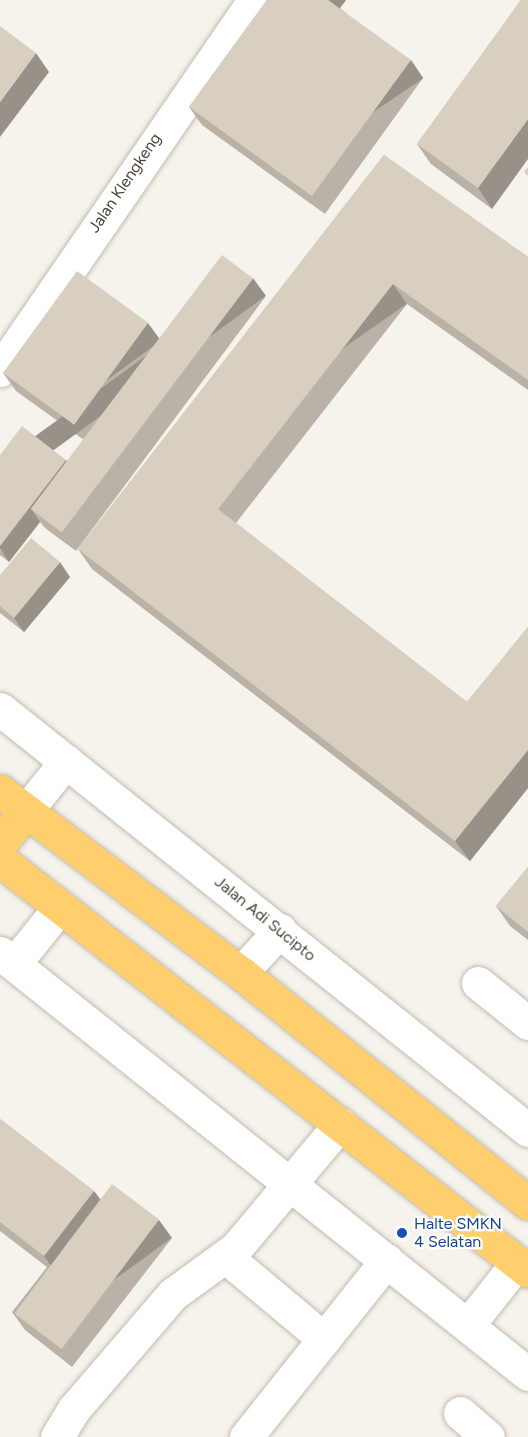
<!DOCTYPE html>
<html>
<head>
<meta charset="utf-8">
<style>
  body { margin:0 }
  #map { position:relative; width:528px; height:1437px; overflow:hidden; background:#f6f3ec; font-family:Figtree,sans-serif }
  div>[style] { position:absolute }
  .roads { filter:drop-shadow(0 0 2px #c2bbae) drop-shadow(0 0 2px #c2bbae) }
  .minor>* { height:33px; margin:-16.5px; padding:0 16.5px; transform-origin:16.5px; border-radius:16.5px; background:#fff }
  .highway>* { height:33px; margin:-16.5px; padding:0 16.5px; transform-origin:16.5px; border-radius:16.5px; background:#ffcf6e }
  .wall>* { inset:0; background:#bab2a6 }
  .shaded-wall>* { inset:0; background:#979187; transform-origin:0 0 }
  .building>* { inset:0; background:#d8cfc1; transform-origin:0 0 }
  .dots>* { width:16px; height:16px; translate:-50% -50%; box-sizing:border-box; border:3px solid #fff; border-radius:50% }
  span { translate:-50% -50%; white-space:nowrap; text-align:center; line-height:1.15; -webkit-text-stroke:4.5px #fff; paint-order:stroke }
  .street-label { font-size:16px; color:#4b4439 }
  .transit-label { font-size:16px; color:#164399 }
  .left { translate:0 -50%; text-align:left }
</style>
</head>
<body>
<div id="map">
  <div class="roads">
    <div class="minor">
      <i style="left:0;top:370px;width:449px;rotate:-55.5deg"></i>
      <i style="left:0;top:709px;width:675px;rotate:38.57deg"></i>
      <i style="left:26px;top:811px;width:64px;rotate:-51.3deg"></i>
      <i style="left:0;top:953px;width:675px;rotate:38.57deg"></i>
      <i style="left:14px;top:964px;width:73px;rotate:-51.1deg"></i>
      <i style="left:241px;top:973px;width:58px;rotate:-47.8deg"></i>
      <i style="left:478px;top:983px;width:64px;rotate:38.7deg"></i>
      <i style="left:226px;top:1257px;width:128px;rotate:39.9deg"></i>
      <i style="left:468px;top:1325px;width:79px;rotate:-51.7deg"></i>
      <i style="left:460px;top:1413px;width:37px;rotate:41deg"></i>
      <i style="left:57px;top:1437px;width:33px;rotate:-59deg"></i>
      <i style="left:74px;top:1409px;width:152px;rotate:-49.3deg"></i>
      <i style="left:173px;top:1294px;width:78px;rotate:-36.1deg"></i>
      <i style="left:236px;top:1248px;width:162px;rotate:-50deg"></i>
      <i style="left:246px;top:1437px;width:226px;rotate:-51.5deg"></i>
    </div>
    <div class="highway">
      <i style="left:0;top:791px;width:302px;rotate:37.1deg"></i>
      <i style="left:241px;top:973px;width:368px;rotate:38.7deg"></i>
      <i style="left:0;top:844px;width:42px;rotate:-51.8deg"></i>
      <i style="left:0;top:860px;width:669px;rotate:37.9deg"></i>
    </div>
  </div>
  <div class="wall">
    <i style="clip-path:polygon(267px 0,346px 0,340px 8px,423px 78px,325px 214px,202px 125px,189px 107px)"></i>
    <i style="clip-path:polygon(521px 0,492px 209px,431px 164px,417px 144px)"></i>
    <i style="clip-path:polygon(384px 155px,528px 257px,528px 390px,407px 304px,236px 523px,467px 702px,528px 627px,528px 788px,470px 861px,92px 569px,78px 549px)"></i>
    <i style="clip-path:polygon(266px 296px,76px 551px,45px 528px,40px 522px,9px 562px,0 555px,0 455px,66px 460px,67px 462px,84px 440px,16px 391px,3px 373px,160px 339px)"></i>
    <i style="clip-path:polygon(0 575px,70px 577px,24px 632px,0 613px)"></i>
    <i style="clip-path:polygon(528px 867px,528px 940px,510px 926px,496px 906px)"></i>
    <i style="clip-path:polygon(0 1119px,94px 1191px,100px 1199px,172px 1238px,72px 1367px,25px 1330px,12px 1312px,47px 1267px,0 1231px)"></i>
  </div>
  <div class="shaded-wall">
    <i style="clip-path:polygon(329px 0,346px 0,337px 12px)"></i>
    <i style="clip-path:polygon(36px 53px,49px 72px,0 137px,0 102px)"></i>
    <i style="left:411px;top:60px;width:22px;height:168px;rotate:56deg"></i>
    <i style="clip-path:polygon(528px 119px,528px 159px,492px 209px,478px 188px)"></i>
    <i style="left:253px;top:278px;width:22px;height:317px;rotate:54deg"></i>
    <i style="left:393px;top:284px;width:24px;height:285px;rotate:55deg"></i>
    <i style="left:148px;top:323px;width:22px;height:125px;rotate:54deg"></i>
    <i style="clip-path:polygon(66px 460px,76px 474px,32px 510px,40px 522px,9px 562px,0 548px,0 546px)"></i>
    <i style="clip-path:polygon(60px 562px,70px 577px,24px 632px,14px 618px)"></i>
    <i style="clip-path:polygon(528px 750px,528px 788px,470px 861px,455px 841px)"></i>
    <i style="clip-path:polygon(94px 1191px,107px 1209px,57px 1274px,44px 1256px)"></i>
    <i style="left:159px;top:1220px;width:22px;height:162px;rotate:54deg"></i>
  </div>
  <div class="building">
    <i style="clip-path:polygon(267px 0,328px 0,411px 60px,312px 196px,189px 107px)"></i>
    <i style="clip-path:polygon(521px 0,528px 0,528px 119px,478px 188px,417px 144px)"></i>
    <i style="clip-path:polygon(0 26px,36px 53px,0 102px)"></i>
    <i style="clip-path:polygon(384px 155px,528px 257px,528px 380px,393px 284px,218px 509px,467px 702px,528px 627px,528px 750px,455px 841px,78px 549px)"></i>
    <i style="clip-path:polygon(528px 167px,528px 176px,524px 172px)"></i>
    <i style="left:222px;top:255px;width:39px;height:318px;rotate:37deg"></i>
    <i style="left:77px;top:271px;width:88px;height:126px;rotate:36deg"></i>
    <i style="clip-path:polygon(22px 426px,66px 460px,0 546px,0 455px)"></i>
    <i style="clip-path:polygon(31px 538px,60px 562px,14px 618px,0 606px,0 575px)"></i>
    <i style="clip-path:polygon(528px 867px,528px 932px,496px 906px)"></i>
    <i style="clip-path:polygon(0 1119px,94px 1191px,44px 1256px,0 1222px)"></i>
    <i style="left:112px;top:1184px;width:59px;height:162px;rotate:37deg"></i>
  </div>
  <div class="dots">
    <i style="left:402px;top:1233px;background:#1a4fb4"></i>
  </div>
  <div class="street-label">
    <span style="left:125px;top:183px;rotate:-56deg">Jalan Klengkeng</span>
    <span style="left:265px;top:919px;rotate:39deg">Jalan Adi Sucipto</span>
  </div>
  <div class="transit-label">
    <span class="left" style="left:414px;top:1233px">Halte SMKN<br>4 Selatan</span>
  </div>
</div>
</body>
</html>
